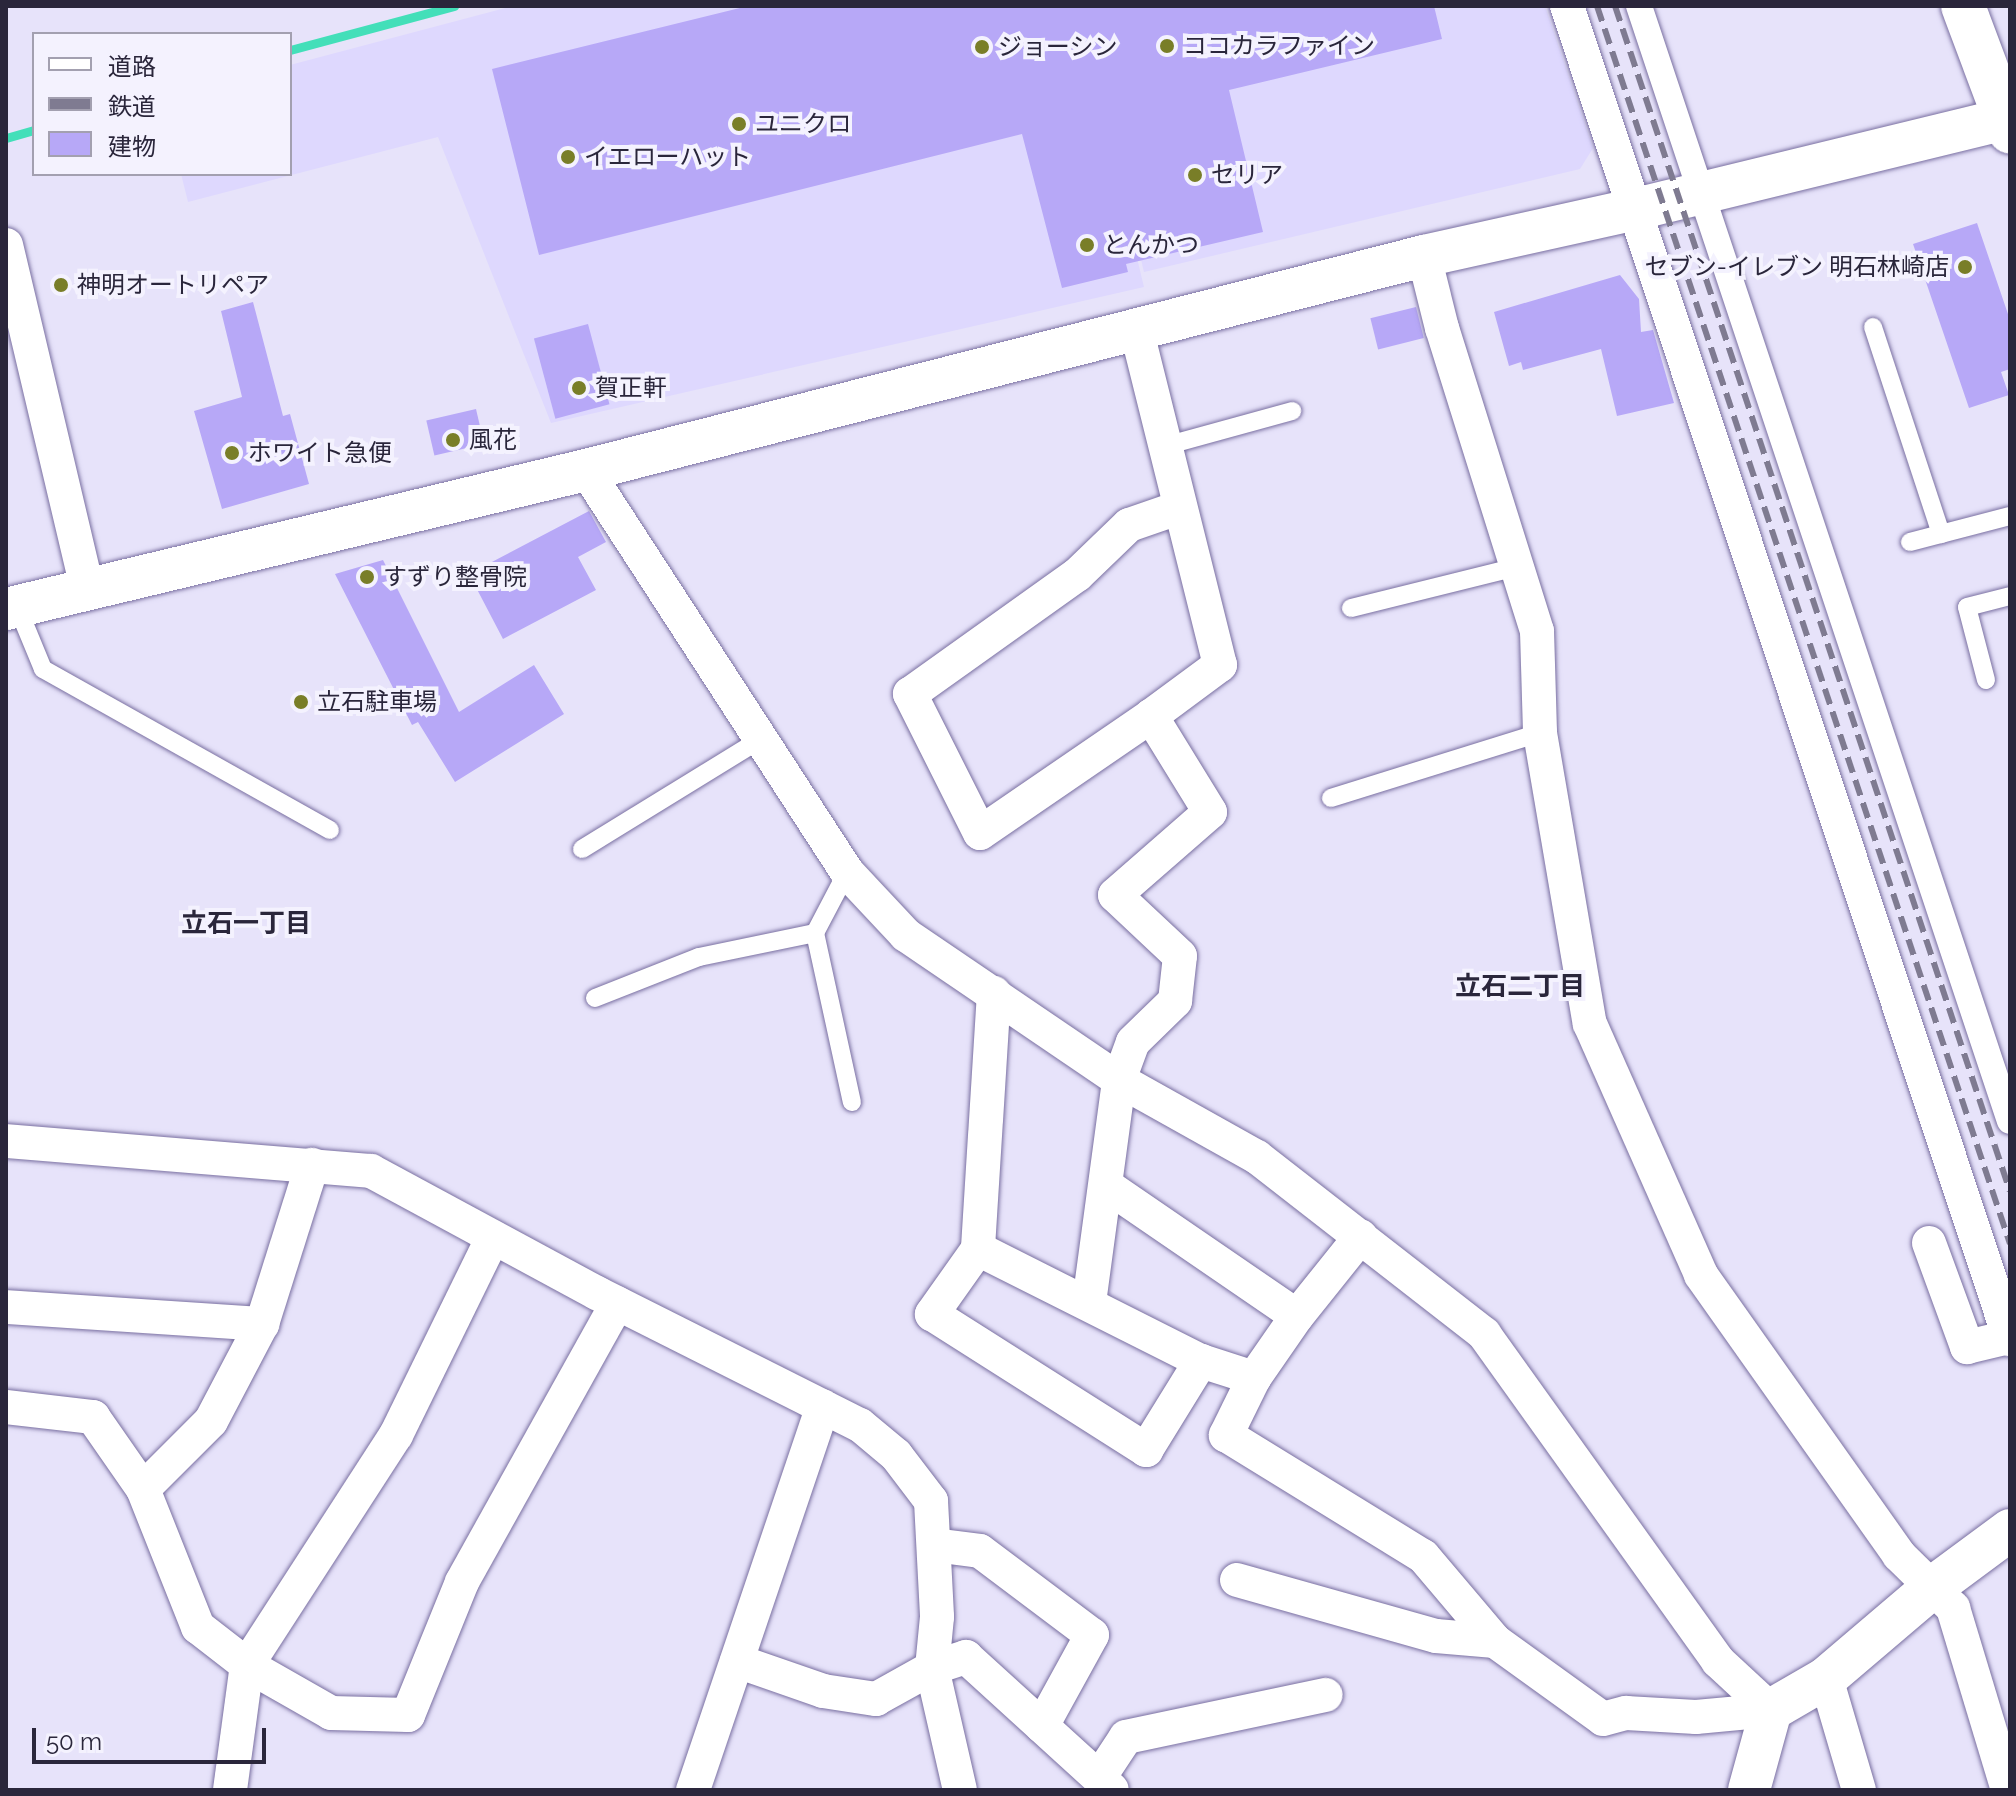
<!DOCTYPE html>
<html>
<head>
<meta charset="utf-8">
<style>
  body { margin:0 }
  #map { position:relative; width:2016px; height:1796px; overflow:hidden; background:#e7e3fa; font-family:Raleway,"Noto Sans JP",sans-serif }
  div>[style] { position:absolute }
  .built>* { inset:0; background:#ded8fe }
  .stream>* { height:9px; margin:-4.5px; padding:0 4.5px; transform-origin:4.5px; border-radius:4.5px; background:#43dfb9 }
  .building>* { inset:0; background:#b7a8f7; transform-origin:0 0 }
  .roads { filter:drop-shadow(0 0 2px #796fa1) drop-shadow(0 0 2px #796fa1) }
  .service>* { height:18px; margin:-9px; padding:0 9px; transform-origin:9px; border-radius:9px; background:#fff }
  .pedestrian>* { height:26px; margin:-13px; padding:0 13px; transform-origin:13px; border-radius:13px; background:#fff }
  .minor>* { height:34px; margin:-17px; padding:0 17px; transform-origin:17px; border-radius:17px; background:#fff }
  .tertiary>* { height:42px; margin:-21px; padding:0 21px; transform-origin:21px; border-radius:21px; background:#fff }
  .secondary>* { height:44px; margin:-22px; padding:0 22px; transform-origin:22px; border-radius:22px; background:#fff }
  .rail>* { height:6px; margin-top:-3px; transform-origin:0; background:repeating-linear-gradient(90deg,#7f7b91 0 16px,transparent 0 24px) }
  .dots>* { width:22px; height:22px; translate:-50% -50%; box-sizing:border-box; border:4px solid #f4f2fe; border-radius:50% }
  span { translate:-50% -50%; white-space:nowrap; text-align:center; line-height:1.15; -webkit-text-stroke:8px #f4f2fe; paint-order:stroke }
  .poi-label { font-size:24px; color:#2a263b }
  .left { translate:0 -50%; text-align:left }
  .right { translate:-100% -50%; text-align:right }
  .neighbourhood-label { font-size:26px; color:#2a263b; font-weight:700 }
  .frame { position:absolute; inset:0; border:8px solid #2a263b; pointer-events:none }
  .legend { position:absolute; left:32px; top:32px; width:260px; height:144px; box-sizing:border-box; background:#f4f2fe; border:2px solid #a3a0b0; margin:0; padding:10px 14px; list-style:none; font-size:24px; color:#2a263b }
  .legend li { display:flex; align-items:center; gap:16px; height:40px }
  .legend b { width:40px; border:2px solid #a3a0b0 }
  .scale { position:absolute; left:32px; top:1728px; width:234px; height:36px; box-sizing:border-box; border:4px solid #2a263b; border-top:0; padding-left:10px; font-size:24px; line-height:28px; white-space:nowrap; color:#2a263b; -webkit-text-stroke:6px #f4f2fe; paint-order:stroke }
</style>
</head>
<body>
<div id="map">
  <div class="built">
    <i style="clip-path:polygon(513px 6px,1076px 6px,1144px 287px,551px 423px,438px 137px,188px 202px,181px 174px,290px 174px,290px 65px)"></i>
    <i style="clip-path:polygon(1079px 6px,1545px 6px,1593px 148px,1580px 169px,1144px 272px)"></i>
  </div>
  <div class="stream">
    <i style="left:290px;top:50px;width:170px;rotate:-15deg"></i>
    <i style="left:6px;top:138px;width:29px;rotate:-16deg"></i>
  </div>
  <div class="building">
    <i style="clip-path:polygon(748px 6px,1434px 6px,1442px 39px,1229px 90px,1263px 232px,1126px 264px,1128px 272px,1062px 288px,1022px 134px,539px 255px,492px 69px)"></i>
    <i style="clip-path:polygon(1977px 223px,2010px 320px,2010px 369px,2001px 372px,2009px 395px,1969px 408px,1913px 244px)"></i>
    <i style="clip-path:polygon(1620px 275px,1639px 299px,1641px 332px,1653px 330px,1674px 403px,1617px 416px,1601px 349px,1523px 370px,1521px 362px,1509px 366px,1494px 312px)"></i>
    <i style="clip-path:polygon(253px 302px,283px 416px,290px 414px,309px 484px,222px 509px,194px 411px,242px 397px,221px 311px)"></i>
    <i style="left:1416px;top:307px;width:32px;height:47px;rotate:76deg"></i>
    <i style="left:588px;top:324px;width:83px;height:56px;rotate:75deg"></i>
    <i style="left:476px;top:409px;width:36px;height:51px;rotate:77deg"></i>
    <i style="clip-path:polygon(589px 511px,606px 542px,578px 557px,596px 590px,503px 639px,469px 574px)"></i>
    <i style="clip-path:polygon(383px 560px,459px 712px,534px 665px,564px 714px,455px 782px,418px 722px,412px 725px,335px 574px)"></i>
  </div>
  <div class="roads">
    <div class="service">
      <i style="left:1873px;top:327px;width:218px;rotate:71.8deg"></i>
      <i style="left:1165px;top:446px;width:132px;rotate:-15.4deg"></i>
      <i style="left:1910px;top:542px;width:103px;rotate:-14.6deg"></i>
      <i style="left:17px;top:606px;width:68px;rotate:67.6deg"></i>
      <i style="left:43px;top:669px;width:329px;rotate:29.3deg"></i>
      <i style="left:1351px;top:608px;width:171px;rotate:-13.9deg"></i>
      <i style="left:1986px;top:680px;width:75px;rotate:-104.6deg"></i>
      <i style="left:1967px;top:607px;width:44px;rotate:-14.3deg"></i>
      <i style="left:1331px;top:798px;width:219px;rotate:-17.3deg"></i>
      <i style="left:582px;top:849px;width:208px;rotate:-31.6deg"></i>
      <i style="left:847px;top:872px;width:69px;rotate:117.7deg"></i>
      <i style="left:815px;top:933px;width:173px;rotate:77.7deg"></i>
      <i style="left:595px;top:998px;width:112px;rotate:-21.5deg"></i>
      <i style="left:699px;top:957px;width:118px;rotate:-11.7deg"></i>
    </div>
    <div class="pedestrian">
      <i style="left:1639px;top:6px;width:1175px;rotate:71.6deg"></i>
    </div>
    <div class="minor">
      <i style="left:1567px;top:6px;width:1405px;rotate:71.62deg"></i>
      <i style="left:6px;top:245px;width:351px;rotate:76.7deg"></i>
      <i style="left:1424px;top:256px;width:74px;rotate:76deg"></i>
      <i style="left:1442px;top:328px;width:318px;rotate:72.6deg"></i>
      <i style="left:1537px;top:631px;width:102px;rotate:88.3deg"></i>
      <i style="left:1540px;top:733px;width:295px;rotate:80.3deg"></i>
      <i style="left:1590px;top:1024px;width:274px;rotate:66.1deg"></i>
      <i style="left:1701px;top:1275px;width:343px;rotate:54.7deg"></i>
      <i style="left:1899px;top:1555px;width:76px;rotate:44.5deg"></i>
      <i style="left:1953px;top:1608px;width:190px;rotate:73.2deg"></i>
      <i style="left:586px;top:470px;width:479px;rotate:57deg"></i>
      <i style="left:847px;top:872px;width:86px;rotate:46.9deg"></i>
      <i style="left:906px;top:935px;width:258px;rotate:34.2deg"></i>
      <i style="left:1119px;top:1080px;width:158px;rotate:29.2deg"></i>
      <i style="left:1257px;top:1157px;width:288px;rotate:37.9deg"></i>
      <i style="left:1484px;top:1334px;width:402px;rotate:54.4deg"></i>
      <i style="left:1718px;top:1661px;width:72px;rotate:42.8deg"></i>
      <i style="left:1151px;top:716px;width:207px;rotate:145.6deg"></i>
      <i style="left:980px;top:833px;width:156px;rotate:-116.7deg"></i>
      <i style="left:910px;top:694px;width:205px;rotate:-35.5deg"></i>
      <i style="left:1077px;top:575px;width:72px;rotate:-43.9deg"></i>
      <i style="left:1129px;top:525px;width:52px;rotate:-19.1deg"></i>
      <i style="left:994px;top:993px;width:256px;rotate:93.6deg"></i>
      <i style="left:978px;top:1249px;width:250px;rotate:26.7deg"></i>
      <i style="left:1201px;top:1361px;width:56px;rotate:17.8deg"></i>
      <i style="left:1254px;top:1378px;width:75px;rotate:-55.3deg"></i>
      <i style="left:1297px;top:1316px;width:102px;rotate:-51.3deg"></i>
      <i style="left:6px;top:1141px;width:366px;rotate:4.7deg"></i>
      <i style="left:371px;top:1171px;width:257px;rotate:28.4deg"></i>
      <i style="left:597px;top:1293px;width:294px;rotate:26.7deg"></i>
      <i style="left:860px;top:1425px;width:47px;rotate:39.8deg"></i>
      <i style="left:896px;top:1455px;width:58px;rotate:52.7deg"></i>
      <i style="left:931px;top:1501px;width:116px;rotate:87deg"></i>
      <i style="left:937px;top:1617px;width:51px;rotate:95.6deg"></i>
      <i style="left:932px;top:1668px;width:125px;rotate:77.1deg"></i>
      <i style="left:1107px;top:1186px;width:230px;rotate:34.4deg"></i>
      <i style="left:1929px;top:1243px;width:111px;rotate:69.9deg"></i>
      <i style="left:1967px;top:1347px;width:43px;rotate:-13.4deg"></i>
      <i style="left:978px;top:1249px;width:80px;rotate:125.3deg"></i>
      <i style="left:932px;top:1314px;width:254px;rotate:32.4deg"></i>
      <i style="left:1146px;top:1450px;width:105px;rotate:-58.3deg"></i>
      <i style="left:1089px;top:1303px;width:225px;rotate:-82.3deg"></i>
      <i style="left:1119px;top:1080px;width:40px;rotate:-69.8deg"></i>
      <i style="left:1133px;top:1042px;width:59px;rotate:-44.3deg"></i>
      <i style="left:1175px;top:1001px;width:45px;rotate:-83.7deg"></i>
      <i style="left:1180px;top:956px;width:89px;rotate:-136.8deg"></i>
      <i style="left:1115px;top:895px;width:126px;rotate:-41.1deg"></i>
      <i style="left:1210px;top:812px;width:113px;rotate:-121.6deg"></i>
      <i style="left:1151px;top:716px;width:86px;rotate:-36.5deg"></i>
      <i style="left:1220px;top:665px;width:348px;rotate:-104deg"></i>
      <i style="left:6px;top:1307px;width:257px;rotate:3.8deg"></i>
      <i style="left:1254px;top:1378px;width:64px;rotate:116.2deg"></i>
      <i style="left:1226px;top:1435px;width:231px;rotate:31.6deg"></i>
      <i style="left:1423px;top:1556px;width:111px;rotate:49.7deg"></i>
      <i style="left:6px;top:1407px;width:88px;rotate:6.6deg"></i>
      <i style="left:93px;top:1417px;width:88px;rotate:55.2deg"></i>
      <i style="left:143px;top:1489px;width:149px;rotate:68.3deg"></i>
      <i style="left:198px;top:1627px;width:62px;rotate:37.8deg"></i>
      <i style="left:247px;top:1665px;width:97px;rotate:29.7deg"></i>
      <i style="left:331px;top:1713px;width:77px;rotate:1.5deg"></i>
      <i style="left:408px;top:1715px;width:144px;rotate:-67.9deg"></i>
      <i style="left:462px;top:1582px;width:319px;rotate:-60.9deg"></i>
      <i style="left:143px;top:1489px;width:96px;rotate:-45deg"></i>
      <i style="left:211px;top:1421px;width:110px;rotate:-62.3deg"></i>
      <i style="left:262px;top:1324px;width:167px;rotate:-72.5deg"></i>
      <i style="left:934px;top:1545px;width:46px;rotate:7.4deg"></i>
      <i style="left:980px;top:1551px;width:140px;rotate:36.9deg"></i>
      <i style="left:1092px;top:1635px;width:104px;rotate:118.8deg"></i>
      <i style="left:1237px;top:1580px;width:207px;rotate:15.7deg"></i>
      <i style="left:1436px;top:1636px;width:59px;rotate:4.8deg"></i>
      <i style="left:1495px;top:1641px;width:133px;rotate:35.8deg"></i>
      <i style="left:1603px;top:1719px;width:24px;rotate:-15deg"></i>
      <i style="left:1626px;top:1713px;width:70px;rotate:3.3deg"></i>
      <i style="left:1696px;top:1717px;width:75px;rotate:-5.3deg"></i>
      <i style="left:737px;top:1661px;width:91px;rotate:19.2deg"></i>
      <i style="left:823px;top:1691px;width:54px;rotate:8.6deg"></i>
      <i style="left:876px;top:1699px;width:64px;rotate:-29deg"></i>
      <i style="left:932px;top:1668px;width:36px;rotate:-18deg"></i>
      <i style="left:966px;top:1657px;width:197px;rotate:42.3deg"></i>
      <i style="left:1826px;top:1678px;width:117px;rotate:73.6deg"></i>
      <i style="left:1099px;top:1778px;width:49px;rotate:-56.6deg"></i>
      <i style="left:1126px;top:1737px;width:204px;rotate:-11.9deg"></i>
      <i style="left:230px;top:1790px;width:126px;rotate:-82.3deg"></i>
      <i style="left:247px;top:1665px;width:274px;rotate:-57.1deg"></i>
      <i style="left:396px;top:1435px;width:220px;rotate:-63.9deg"></i>
      <i style="left:693px;top:1790px;width:405px;rotate:-71.3deg"></i>
    </div>
    <div class="tertiary">
      <i style="left:6px;top:609px;width:596px;rotate:-13.48deg"></i>
      <i style="left:586px;top:470px;width:865px;rotate:-14.33deg"></i>
      <i style="left:1424px;top:256px;width:217px;rotate:-12.5deg"></i>
      <i style="left:1636px;top:209px;width:385px;rotate:-13.7deg"></i>
      <i style="left:1749px;top:1790px;width:83px;rotate:-74.6deg"></i>
      <i style="left:1771px;top:1710px;width:64px;rotate:-30.2deg"></i>
      <i style="left:1826px;top:1678px;width:140px;rotate:-40.4deg"></i>
      <i style="left:1933px;top:1587px;width:96px;rotate:-36.5deg"></i>
    </div>
    <div class="secondary">
      <i style="left:1963px;top:6px;width:134px;rotate:69.5deg"></i>
    </div>
  </div>
  <div class="rail">
    <i style="left:1597px;top:6px;width:1305px;rotate:71.55deg"></i>
    <i style="left:1615px;top:6px;width:1249px;rotate:71.57deg"></i>
  </div>
  <div class="dots">
    <i style="left:1167px;top:46px;background:#797e28"></i>
    <i style="left:982px;top:47px;background:#797e28"></i>
    <i style="left:739px;top:124px;background:#797e28"></i>
    <i style="left:568px;top:157px;background:#797e28"></i>
    <i style="left:1195px;top:175px;background:#797e28"></i>
    <i style="left:1087px;top:245px;background:#797e28"></i>
    <i style="left:1965px;top:267px;background:#797e28"></i>
    <i style="left:61px;top:285px;background:#797e28"></i>
    <i style="left:579px;top:388px;background:#797e28"></i>
    <i style="left:453px;top:440px;background:#797e28"></i>
    <i style="left:232px;top:453px;background:#797e28"></i>
    <i style="left:367px;top:577px;background:#797e28"></i>
    <i style="left:301px;top:702px;background:#797e28"></i>
  </div>
  <div class="poi-label">
    <span class="left" style="left:1183px;top:46px">ココカラファイン</span>
    <span class="left" style="left:998px;top:47px">ジョーシン</span>
    <span class="left" style="left:755px;top:124px">ユニクロ</span>
    <span class="left" style="left:584px;top:157px">イエローハット</span>
    <span class="left" style="left:1211px;top:175px">セリア</span>
    <span class="left" style="left:1103px;top:245px">とんかつ</span>
    <span class="right" style="left:1949px;top:267px">セブン-イレブン 明石林崎店</span>
    <span class="left" style="left:77px;top:285px">神明オートリペア</span>
    <span class="left" style="left:595px;top:388px">賀正軒</span>
    <span class="left" style="left:469px;top:440px">風花</span>
    <span class="left" style="left:248px;top:453px">ホワイト急便</span>
    <span class="left" style="left:383px;top:577px">すずり整骨院</span>
    <span class="left" style="left:317px;top:702px">立石駐車場</span>
  </div>
  <div class="neighbourhood-label">
    <span style="left:246px;top:924px">立石一丁目</span>
    <span style="left:1520px;top:987px">立石二丁目</span>
  </div>
  <div class="frame"></div>
  <ul class="legend">
  <li><b style="height:10px;background:#fff"></b>道路</li>
  <li><b style="height:10px;background:#7f7b91"></b>鉄道</li>
  <li><b style="height:22px;background:#b7a8f7"></b>建物</li>
  </ul>
  <div class="scale">50 m</div>
</div>
</body>
</html>
